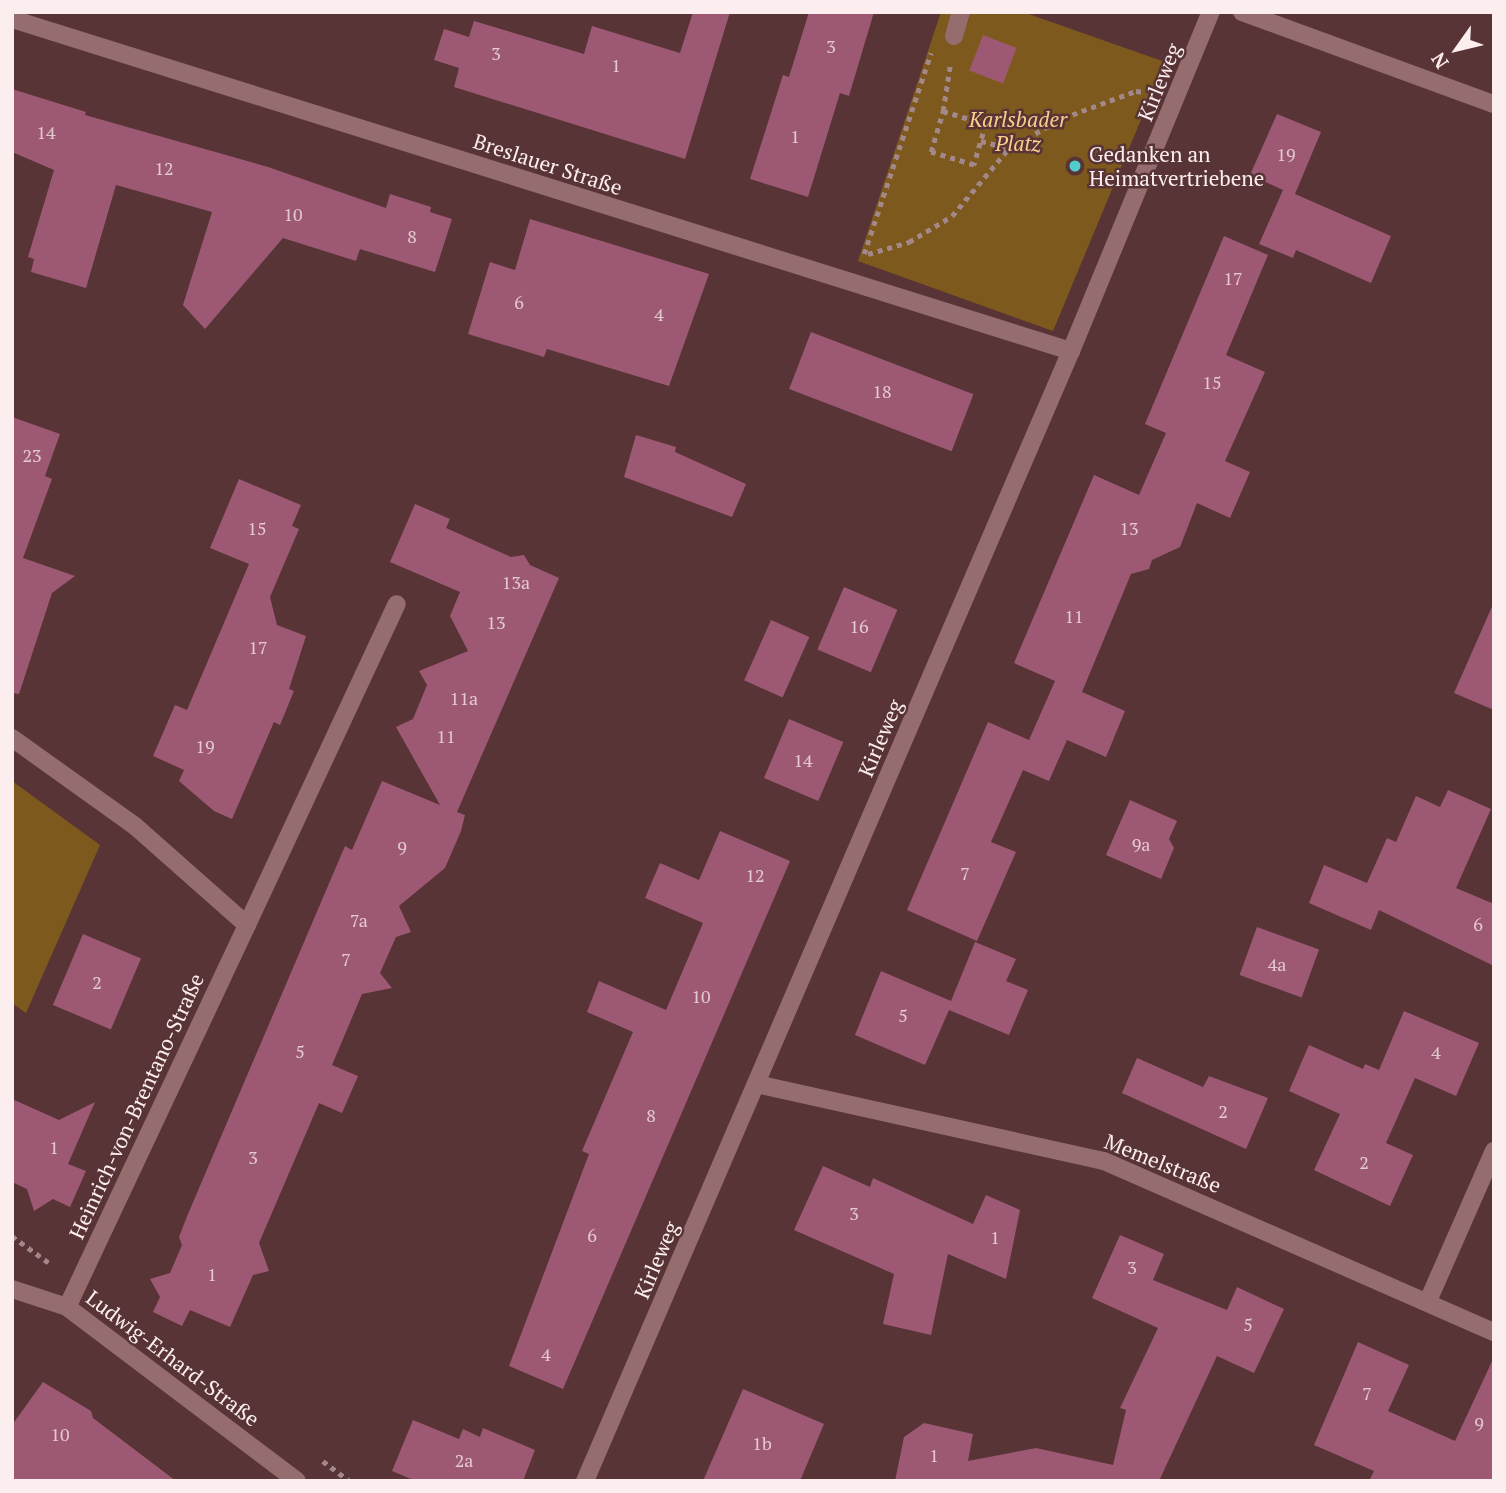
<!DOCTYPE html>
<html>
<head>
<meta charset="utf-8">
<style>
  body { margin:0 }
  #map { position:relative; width:1506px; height:1493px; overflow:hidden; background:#583436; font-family:"PT Serif",serif }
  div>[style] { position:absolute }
  .green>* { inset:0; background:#7e591e }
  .building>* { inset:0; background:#9d5973; transform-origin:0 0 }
  .path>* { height:4.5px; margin-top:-2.25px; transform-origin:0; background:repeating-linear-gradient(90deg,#a28889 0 5px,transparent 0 10px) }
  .minor>* { height:18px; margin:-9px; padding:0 9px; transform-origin:9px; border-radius:9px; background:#966d6f }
  .dots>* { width:19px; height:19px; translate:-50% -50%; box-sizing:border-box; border:4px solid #583436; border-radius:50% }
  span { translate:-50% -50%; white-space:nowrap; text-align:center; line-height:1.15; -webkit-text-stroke:5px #583436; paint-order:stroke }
  .number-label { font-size:18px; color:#e4c9cf }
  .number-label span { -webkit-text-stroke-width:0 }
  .street-label { font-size:21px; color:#fceeee }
  .park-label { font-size:21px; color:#fbcd8a; font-style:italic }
  .poi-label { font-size:21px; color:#fceeee }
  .left { translate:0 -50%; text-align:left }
  .frame { position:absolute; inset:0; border:14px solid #fceeee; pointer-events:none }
  .north { position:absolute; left:1422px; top:14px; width:70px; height:70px; -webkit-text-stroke:5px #583436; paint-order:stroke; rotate:236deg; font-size:19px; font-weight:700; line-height:28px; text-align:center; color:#fceeee }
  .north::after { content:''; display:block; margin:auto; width:24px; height:32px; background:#fceeee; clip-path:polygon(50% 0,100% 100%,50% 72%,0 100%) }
</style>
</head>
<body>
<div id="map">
  <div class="green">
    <i style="clip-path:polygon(941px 12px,1023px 12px,1165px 62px,1053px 331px,858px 261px)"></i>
    <i style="clip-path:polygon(12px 781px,100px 845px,26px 1013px,12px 1003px)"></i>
  </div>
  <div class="building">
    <i style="clip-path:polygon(693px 12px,730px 12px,685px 159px,454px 87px,459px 68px,434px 60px,444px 29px,469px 37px,474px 21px,584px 54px,592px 26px,680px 53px)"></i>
    <i style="clip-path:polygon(809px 12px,874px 12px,849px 96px,840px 93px,808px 197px,750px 179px,783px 75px,789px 77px)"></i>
    <i style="left:983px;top:35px;width:36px;height:38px;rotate:21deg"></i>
    <i style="clip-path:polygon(12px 89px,86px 112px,85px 115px,268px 167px,386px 208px,390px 194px,431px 207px,430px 212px,452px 219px,435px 272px,360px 249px,356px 261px,283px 238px,205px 329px,183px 305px,212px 212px,116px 185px,86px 288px,31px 272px,34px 259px,28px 257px,54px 170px,12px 152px)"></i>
    <i style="clip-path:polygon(1277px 114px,1321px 132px,1295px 194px,1391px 236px,1371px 283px,1296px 250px,1293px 258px,1259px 244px,1283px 190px,1250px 175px)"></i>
    <i style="clip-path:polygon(530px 219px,709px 274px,669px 386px,547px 349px,544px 357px,468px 334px,490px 262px,515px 270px)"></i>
    <i style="clip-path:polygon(1224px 236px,1268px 255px,1226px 355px,1265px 372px,1225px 461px,1250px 472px,1230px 518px,1197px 503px,1180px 547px,1152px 560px,1149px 569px,1131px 574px,1082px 692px,1125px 711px,1106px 757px,1067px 740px,1049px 781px,1023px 770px,991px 842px,1016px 852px,977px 941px,907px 910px,988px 722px,1029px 740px,1055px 681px,1014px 663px,1094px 475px,1139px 495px,1166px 433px,1145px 424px)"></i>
    <i style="left:811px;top:332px;width:174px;height:61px;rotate:21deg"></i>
    <i style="clip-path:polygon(12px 417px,60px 434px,45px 476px,52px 479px,23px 558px,75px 576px,52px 593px,19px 694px,12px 693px)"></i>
    <i style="clip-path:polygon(636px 435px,676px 447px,675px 452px,746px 484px,732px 517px,624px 477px)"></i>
    <i style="clip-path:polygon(239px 479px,301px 505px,292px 526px,299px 529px,270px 597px,277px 625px,306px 636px,289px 689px,294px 691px,280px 725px,274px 722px,232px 819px,214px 811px,179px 781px,184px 770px,153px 756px,175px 705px,187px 710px,249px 564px,210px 548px)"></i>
    <i style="clip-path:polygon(415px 504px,450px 519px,446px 528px,511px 557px,524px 555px,530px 565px,559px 578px,457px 812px,465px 815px,461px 831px,445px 868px,399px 906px,411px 932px,396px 937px,380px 973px,392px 988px,362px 994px,332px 1065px,358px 1076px,342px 1113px,319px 1103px,259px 1243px,269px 1271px,253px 1275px,230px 1327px,190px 1310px,182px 1326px,153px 1312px,160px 1297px,150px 1279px,170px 1273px,182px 1245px,179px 1237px,188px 1214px,345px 846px,352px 850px,382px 781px,440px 805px,396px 727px,413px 719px,427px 685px,419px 671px,468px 651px,450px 616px,460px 592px,390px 562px)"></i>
    <i style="left:844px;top:587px;width:58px;height:68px;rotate:23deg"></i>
    <i style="clip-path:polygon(1494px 602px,1494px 710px,1454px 693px)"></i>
    <i style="left:771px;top:620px;width:42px;height:66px;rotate:24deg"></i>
    <i style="left:789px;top:719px;width:59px;height:64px;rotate:23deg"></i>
    <i style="clip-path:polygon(1448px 790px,1491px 809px,1456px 888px,1494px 904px,1494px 966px,1379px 910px,1371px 930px,1309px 903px,1324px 865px,1367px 883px,1387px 838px,1396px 842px,1416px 796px,1440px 807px)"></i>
    <i style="clip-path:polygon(1130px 800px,1177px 821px,1169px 839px,1174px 848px,1161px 879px,1106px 855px)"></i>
    <i style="clip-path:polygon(720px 831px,790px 861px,563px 1389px,509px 1366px,589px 1154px,582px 1151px,633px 1032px,587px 1012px,599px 981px,666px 1010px,703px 923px,645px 898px,660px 863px,699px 880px)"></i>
    <i style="left:1257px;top:927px;width:66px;height:51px;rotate:20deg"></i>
    <i style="left:83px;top:934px;width:63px;height:77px;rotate:23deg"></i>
    <i style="clip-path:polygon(975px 942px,1016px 959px,1006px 981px,1028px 990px,1009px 1035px,949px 1010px,925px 1065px,855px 1035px,881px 971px,951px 1001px)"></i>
    <i style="clip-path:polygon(1404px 1011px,1479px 1043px,1456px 1096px,1415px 1078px,1386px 1143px,1413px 1155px,1390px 1206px,1314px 1170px,1340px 1114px,1289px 1091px,1309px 1045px,1363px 1069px,1365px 1064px,1379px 1070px)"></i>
    <i style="clip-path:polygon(1137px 1058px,1203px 1087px,1209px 1076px,1268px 1098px,1246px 1149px,1122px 1093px)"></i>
    <i style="clip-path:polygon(12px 1099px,59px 1120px,95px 1102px,68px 1164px,86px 1171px,70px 1207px,53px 1199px,34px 1211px,27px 1189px,12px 1182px)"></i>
    <i style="clip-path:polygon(823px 1166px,870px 1187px,873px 1178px,973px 1224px,986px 1195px,1020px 1210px,1006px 1279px,948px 1254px,931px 1335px,883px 1324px,894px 1274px,794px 1230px)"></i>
    <i style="clip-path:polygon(1120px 1235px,1164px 1254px,1153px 1280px,1227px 1310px,1237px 1287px,1284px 1309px,1254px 1373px,1217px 1356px,1159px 1481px,895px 1481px,904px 1437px,924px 1423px,973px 1434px,968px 1461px,1036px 1448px,1113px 1465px,1126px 1410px,1120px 1408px,1158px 1328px,1092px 1298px)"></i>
    <i style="clip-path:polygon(1358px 1342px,1409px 1365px,1388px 1411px,1455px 1441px,1494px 1357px,1494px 1481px,1369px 1481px,1374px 1471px,1314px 1445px)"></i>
    <i style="clip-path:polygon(43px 1382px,91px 1411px,93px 1418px,176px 1481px,12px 1481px,12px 1425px)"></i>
    <i style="clip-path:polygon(743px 1389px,824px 1424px,800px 1481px,703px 1481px)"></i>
    <i style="clip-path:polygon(413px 1420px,459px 1439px,463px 1429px,480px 1437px,483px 1428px,535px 1450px,523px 1481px,416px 1481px,392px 1471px)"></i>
  </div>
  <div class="path">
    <i style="left:943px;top:111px;width:45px;rotate:16.8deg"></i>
    <i style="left:986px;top:124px;width:43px;rotate:106.3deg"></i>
    <i style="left:974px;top:165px;width:45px;rotate:-163.2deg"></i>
    <i style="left:931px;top:152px;width:43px;rotate:-73.7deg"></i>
    <i style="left:943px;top:111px;width:47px;rotate:-81.3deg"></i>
    <i style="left:981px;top:141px;width:29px;rotate:14deg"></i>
    <i style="left:864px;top:254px;width:212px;rotate:-71.6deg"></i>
    <i style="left:868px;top:254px;width:43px;rotate:-16.3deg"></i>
    <i style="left:909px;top:242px;width:50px;rotate:-31.2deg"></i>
    <i style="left:952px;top:216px;width:89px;rotate:-50deg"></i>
    <i style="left:1009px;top:148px;width:62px;rotate:-29.1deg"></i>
    <i style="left:1063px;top:118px;width:78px;rotate:-20.3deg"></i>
    <i style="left:1136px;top:91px;width:9px;rotate:6deg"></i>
    <i style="left:12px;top:1236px;width:49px;rotate:35.9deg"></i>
    <i style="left:323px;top:1461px;width:34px;rotate:37deg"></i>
  </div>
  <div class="minor">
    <i style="left:1242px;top:12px;width:268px;rotate:20.1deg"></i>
    <i style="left:12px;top:19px;width:1110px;rotate:17.41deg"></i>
    <i style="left:954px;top:36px;width:25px;rotate:-74deg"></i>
    <i style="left:12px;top:738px;width:151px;rotate:35.6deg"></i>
    <i style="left:135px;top:826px;width:149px;rotate:41.5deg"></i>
    <i style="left:247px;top:925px;width:422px;rotate:115.2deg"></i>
    <i style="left:247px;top:925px;width:354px;rotate:-65deg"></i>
    <i style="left:756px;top:1084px;width:356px;rotate:12.5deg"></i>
    <i style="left:1104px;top:1161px;width:426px;rotate:23.7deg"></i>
    <i style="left:12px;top:1289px;width:58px;rotate:18.1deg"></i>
    <i style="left:67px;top:1307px;width:288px;rotate:37.1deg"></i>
    <i style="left:1428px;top:1301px;width:164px;rotate:-66.3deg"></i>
    <i style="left:585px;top:1481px;width:1230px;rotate:-66.73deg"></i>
    <i style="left:1071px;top:351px;width:367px;rotate:-67.6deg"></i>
  </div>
  <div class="dots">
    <i style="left:1075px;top:166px;background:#52cdce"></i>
  </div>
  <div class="number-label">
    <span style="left:831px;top:46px">3</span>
    <span style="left:496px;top:53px">3</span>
    <span style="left:616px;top:65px">1</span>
    <span style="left:46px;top:132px">14</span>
    <span style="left:795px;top:136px">1</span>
    <span style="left:1286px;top:154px">19</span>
    <span style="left:164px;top:168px">12</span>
    <span style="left:293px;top:214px">10</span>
    <span style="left:412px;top:236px">8</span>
    <span style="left:1233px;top:278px">17</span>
    <span style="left:519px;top:302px">6</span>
    <span style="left:659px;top:314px">4</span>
    <span style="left:1212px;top:382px">15</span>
    <span style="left:882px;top:391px">18</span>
    <span style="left:32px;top:455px">23</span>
    <span style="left:257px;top:528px">15</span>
    <span style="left:1129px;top:528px">13</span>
    <span style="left:516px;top:582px">13a</span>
    <span style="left:1074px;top:616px">11</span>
    <span style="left:496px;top:622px">13</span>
    <span style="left:859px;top:626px">16</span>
    <span style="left:258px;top:647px">17</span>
    <span style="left:464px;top:698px">11a</span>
    <span style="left:446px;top:736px">11</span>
    <span style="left:205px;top:746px">19</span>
    <span style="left:803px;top:760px">14</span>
    <span style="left:1141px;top:844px">9a</span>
    <span style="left:402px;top:847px">9</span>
    <span style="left:965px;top:873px">7</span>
    <span style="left:755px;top:875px">12</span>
    <span style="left:359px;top:920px">7a</span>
    <span style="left:1478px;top:924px">6</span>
    <span style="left:346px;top:959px">7</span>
    <span style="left:1277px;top:964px">4a</span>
    <span style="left:97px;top:982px">2</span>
    <span style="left:701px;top:996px">10</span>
    <span style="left:903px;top:1015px">5</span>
    <span style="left:300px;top:1051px">5</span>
    <span style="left:1436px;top:1052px">4</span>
    <span style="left:1223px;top:1111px">2</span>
    <span style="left:651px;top:1115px">8</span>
    <span style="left:54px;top:1147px">1</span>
    <span style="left:253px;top:1157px">3</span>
    <span style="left:1364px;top:1162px">2</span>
    <span style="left:854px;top:1213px">3</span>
    <span style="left:592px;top:1235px">6</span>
    <span style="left:995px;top:1237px">1</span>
    <span style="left:1132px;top:1267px">3</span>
    <span style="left:212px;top:1274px">1</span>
    <span style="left:1248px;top:1324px">5</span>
    <span style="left:546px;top:1354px">4</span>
    <span style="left:1367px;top:1393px">7</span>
    <span style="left:1479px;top:1423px">9</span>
    <span style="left:60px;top:1434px">10</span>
    <span style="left:762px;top:1443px">1b</span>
    <span style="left:934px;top:1455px">1</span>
    <span style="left:464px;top:1460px">2a</span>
  </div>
  <div class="street-label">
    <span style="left:1159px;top:82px;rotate:-68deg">Kirleweg</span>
    <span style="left:548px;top:164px;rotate:18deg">Breslauer Straße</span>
    <span style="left:880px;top:738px;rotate:-67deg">Kirleweg</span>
    <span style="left:136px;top:1106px;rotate:-65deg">Heinrich-von-Brentano-Straße</span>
    <span style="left:1163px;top:1163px;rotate:22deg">Memelstraße</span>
    <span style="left:656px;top:1260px;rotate:-67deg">Kirleweg</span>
    <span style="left:173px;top:1358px;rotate:37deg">Ludwig-Erhard-Straße</span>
  </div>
  <div class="park-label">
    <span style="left:1018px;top:131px">Karlsbader<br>Platz</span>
  </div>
  <div class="poi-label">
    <span class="left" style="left:1089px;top:166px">Gedanken an<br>Heimatvertriebene</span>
  </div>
  <div class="frame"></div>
  <div class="north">N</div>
</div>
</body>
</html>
